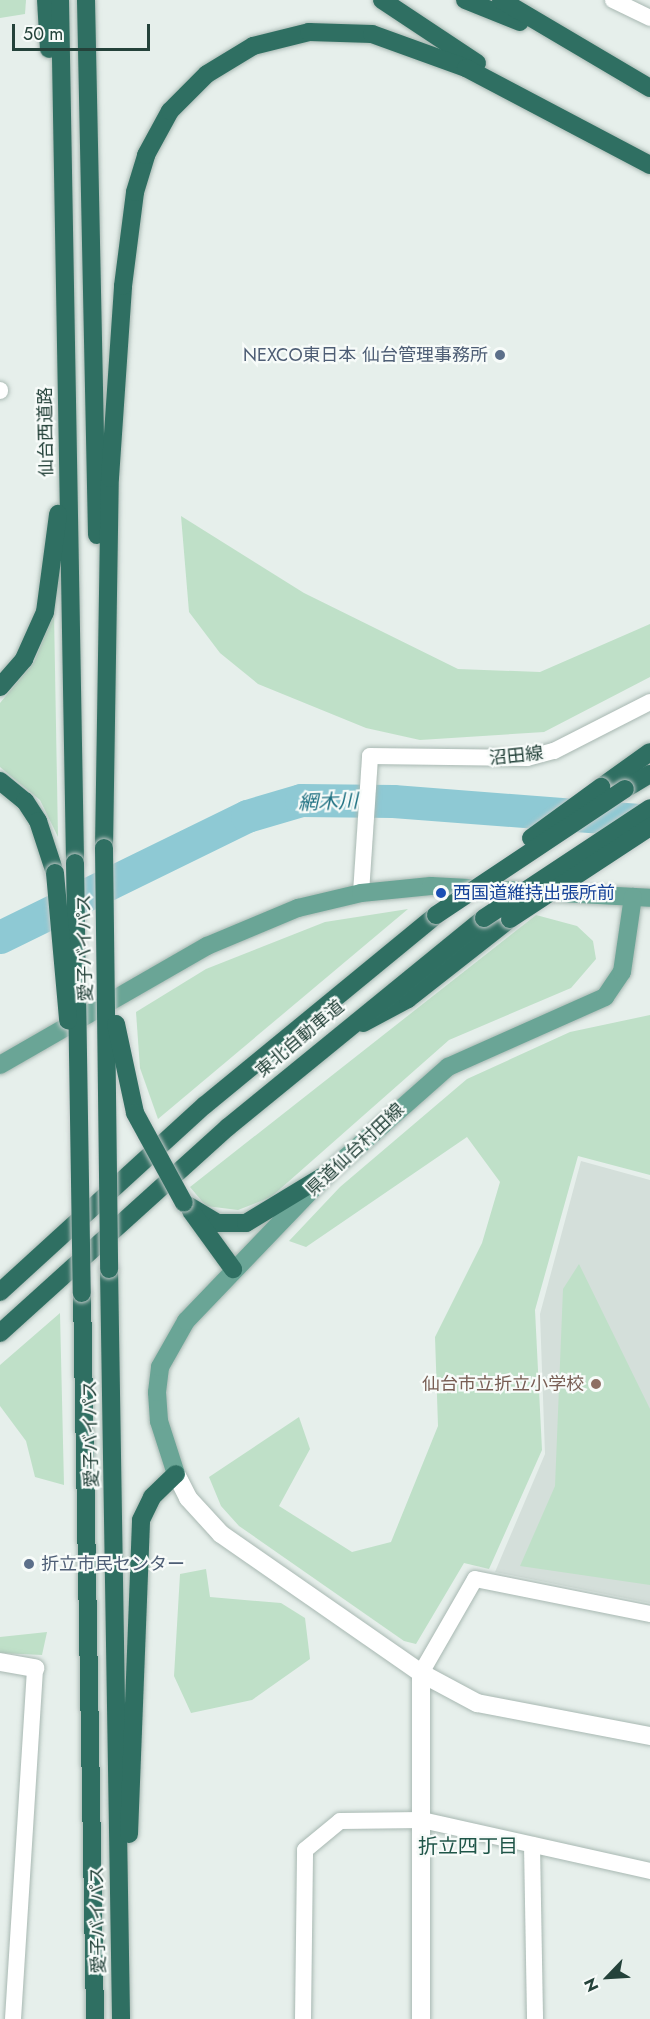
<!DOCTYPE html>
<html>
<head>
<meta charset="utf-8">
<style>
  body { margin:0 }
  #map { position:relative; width:650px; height:2019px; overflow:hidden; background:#e6efeb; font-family:Jost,"Noto Sans JP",sans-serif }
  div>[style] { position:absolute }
  .built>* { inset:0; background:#d4dfda }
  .green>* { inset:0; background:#bfe0c8 }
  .river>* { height:33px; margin:-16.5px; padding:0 16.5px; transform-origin:16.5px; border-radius:16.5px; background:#8ec9d4 }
  .roads { filter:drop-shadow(0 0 2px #a8b8b2) drop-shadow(0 0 2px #a8b8b2) }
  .street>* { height:16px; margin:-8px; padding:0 8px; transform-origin:8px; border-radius:8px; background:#fff }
  .secondary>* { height:18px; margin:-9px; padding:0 9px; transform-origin:9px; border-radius:9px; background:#fff }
  .primary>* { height:18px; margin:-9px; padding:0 9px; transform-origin:9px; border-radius:9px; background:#6aa596 }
  .highway>* { height:18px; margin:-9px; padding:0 9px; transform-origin:9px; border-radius:9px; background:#2f6f62 }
  .bridges { filter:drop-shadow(0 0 2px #c2cac8) drop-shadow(0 0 2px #c2cac8) }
  .highway-bridge>* { height:18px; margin:-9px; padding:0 9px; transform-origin:9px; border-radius:9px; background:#2f6f62 }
  .dots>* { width:16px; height:16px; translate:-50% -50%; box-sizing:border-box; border:3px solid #f7fbf9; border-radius:50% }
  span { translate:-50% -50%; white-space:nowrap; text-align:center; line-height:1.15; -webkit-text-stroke:4.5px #f7fbf9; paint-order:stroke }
  .service-label { font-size:18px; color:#4e5e75 }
  .right { translate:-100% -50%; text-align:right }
  .left { translate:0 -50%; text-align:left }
  .street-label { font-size:18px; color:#24423a }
  .transit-label { font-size:18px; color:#164399 }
  .education-label { font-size:18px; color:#785e54 }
  .water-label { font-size:20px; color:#1c6f80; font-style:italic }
  .neighbourhood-label { font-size:20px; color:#1f5548 }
  .north { position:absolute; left:578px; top:1947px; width:60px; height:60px; -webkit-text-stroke:4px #f7fbf9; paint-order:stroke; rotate:245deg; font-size:16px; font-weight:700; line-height:24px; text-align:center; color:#24423a }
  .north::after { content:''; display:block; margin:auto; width:21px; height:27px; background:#24423a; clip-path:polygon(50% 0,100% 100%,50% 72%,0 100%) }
  .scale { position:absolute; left:12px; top:24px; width:138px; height:27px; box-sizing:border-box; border:3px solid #24423a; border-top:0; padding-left:8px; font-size:18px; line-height:21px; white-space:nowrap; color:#24423a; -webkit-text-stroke:4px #f7fbf9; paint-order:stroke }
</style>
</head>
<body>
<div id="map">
  <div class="built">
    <i style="clip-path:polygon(581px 1161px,650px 1180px,650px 1603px,495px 1572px,545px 1454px,540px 1314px)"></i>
  </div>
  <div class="green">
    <i style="clip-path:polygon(0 0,26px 0,25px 14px,0 18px)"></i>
    <i style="clip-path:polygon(181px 516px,304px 593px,458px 669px,540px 672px,650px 624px,650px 677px,544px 732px,420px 740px,366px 728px,258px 684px,220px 653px,189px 612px)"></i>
    <i style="clip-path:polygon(54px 613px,58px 837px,40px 800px,0 767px,0 703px,34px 662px)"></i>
    <i style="clip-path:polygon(408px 909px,158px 1119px,140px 1068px,136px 1012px,206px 969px,325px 922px)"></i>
    <i style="clip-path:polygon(536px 915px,577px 926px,593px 941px,596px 959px,571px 988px,449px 1040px,271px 1197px,238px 1210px,206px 1206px,190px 1187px)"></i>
    <i style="clip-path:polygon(650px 1015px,650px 1175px,578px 1156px,535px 1310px,542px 1450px,489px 1569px,464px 1563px,416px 1644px,404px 1641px,239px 1526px,221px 1506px,209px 1477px,299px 1417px,310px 1449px,279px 1506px,352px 1552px,391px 1542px,438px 1426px,435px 1337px,482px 1243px,500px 1182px,467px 1137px,306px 1247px,289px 1241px,340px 1187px,467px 1079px,570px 1032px)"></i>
    <i style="clip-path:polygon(579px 1264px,650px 1409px,650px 1585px,520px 1566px,555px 1486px,563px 1289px)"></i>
    <i style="clip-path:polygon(60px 1313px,64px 1485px,35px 1477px,26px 1441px,0 1406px,0 1365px)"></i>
    <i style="clip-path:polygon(206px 1569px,210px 1597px,281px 1603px,305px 1618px,310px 1659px,252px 1700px,191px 1713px,174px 1676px,180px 1574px)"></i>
    <i style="clip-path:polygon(47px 1632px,42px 1655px,0 1653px,0 1637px)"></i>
  </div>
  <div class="river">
    <i style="left:0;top:937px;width:275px;rotate:-26.1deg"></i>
    <i style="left:247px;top:816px;width:56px;rotate:-16.5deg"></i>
    <i style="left:301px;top:800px;width:92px;rotate:0.6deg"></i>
    <i style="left:393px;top:801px;width:258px;rotate:4.4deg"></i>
  </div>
  <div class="roads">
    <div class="street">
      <i style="left:613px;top:0;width:41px;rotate:25.9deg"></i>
      <i style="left:0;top:391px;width:1px;rotate:-90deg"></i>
      <i style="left:361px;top:893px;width:137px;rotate:-86.2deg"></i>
      <i style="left:370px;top:756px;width:157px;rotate:0.7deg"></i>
      <i style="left:527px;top:758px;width:28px;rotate:-15deg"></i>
      <i style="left:554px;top:751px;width:108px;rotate:-27deg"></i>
      <i style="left:421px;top:1673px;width:108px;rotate:-60.1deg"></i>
      <i style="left:475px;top:1579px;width:178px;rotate:11.3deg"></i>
      <i style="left:532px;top:1845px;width:174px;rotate:89deg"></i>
      <i style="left:13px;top:2019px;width:352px;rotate:-86.4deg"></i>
      <i style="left:303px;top:2019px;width:169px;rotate:-89.3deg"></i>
      <i style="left:305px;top:1850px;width:45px;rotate:-39.6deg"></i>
      <i style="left:340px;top:1821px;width:82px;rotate:-0.7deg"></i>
      <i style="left:422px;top:1820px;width:234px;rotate:12.6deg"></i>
    </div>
    <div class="secondary">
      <i style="left:176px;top:1474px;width:27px;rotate:63deg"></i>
      <i style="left:188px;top:1498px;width:49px;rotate:47.5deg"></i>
      <i style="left:221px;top:1534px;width:244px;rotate:34.8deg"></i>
      <i style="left:421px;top:1673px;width:64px;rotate:28.2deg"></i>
      <i style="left:477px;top:1703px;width:176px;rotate:10.8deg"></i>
      <i style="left:0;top:1662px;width:36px;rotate:10deg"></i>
      <i style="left:421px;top:1673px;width:346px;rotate:90deg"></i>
    </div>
    <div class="primary">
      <i style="left:0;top:1065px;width:239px;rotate:-29.9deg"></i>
      <i style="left:207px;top:946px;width:99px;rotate:-22.7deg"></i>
      <i style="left:298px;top:908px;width:65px;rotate:-13.4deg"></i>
      <i style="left:361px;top:893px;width:70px;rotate:-5.7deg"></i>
      <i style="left:431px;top:886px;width:219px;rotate:3.1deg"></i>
      <i style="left:176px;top:1474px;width:56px;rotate:-107.8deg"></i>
      <i style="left:159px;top:1421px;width:29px;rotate:-94deg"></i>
      <i style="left:157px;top:1392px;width:25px;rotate:-83deg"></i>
      <i style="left:160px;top:1367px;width:53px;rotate:-60.5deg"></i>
      <i style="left:186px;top:1321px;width:204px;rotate:-46.2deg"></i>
      <i style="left:327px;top:1174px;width:162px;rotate:-41.5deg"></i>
      <i style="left:448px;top:1067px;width:172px;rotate:-24deg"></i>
      <i style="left:605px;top:997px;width:30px;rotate:-56deg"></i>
      <i style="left:622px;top:972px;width:76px;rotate:-81.7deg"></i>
    </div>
    <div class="highway">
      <i style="left:46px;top:0;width:49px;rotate:86.5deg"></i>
      <i style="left:60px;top:0;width:863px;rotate:89deg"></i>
      <i style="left:86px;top:0;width:535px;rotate:88.82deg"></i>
      <i style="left:382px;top:0;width:114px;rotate:33.6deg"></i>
      <i style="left:465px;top:0;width:59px;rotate:21.8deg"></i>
      <i style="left:501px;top:0;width:173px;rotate:30.6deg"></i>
      <i style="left:0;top:687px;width:37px;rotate:-49deg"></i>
      <i style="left:24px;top:659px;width:51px;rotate:-65.9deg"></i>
      <i style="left:45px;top:612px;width:99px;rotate:-82.4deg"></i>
      <i style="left:0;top:781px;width:32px;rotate:39deg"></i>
      <i style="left:25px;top:801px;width:24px;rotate:57deg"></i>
      <i style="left:38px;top:821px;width:55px;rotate:71.9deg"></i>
      <i style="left:601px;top:787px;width:60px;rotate:-35.5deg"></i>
      <i style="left:625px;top:789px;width:29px;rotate:-31deg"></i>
      <i style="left:104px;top:848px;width:370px;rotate:-89.1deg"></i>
      <i style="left:110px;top:478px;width:192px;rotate:-86.1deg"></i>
      <i style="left:123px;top:286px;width:95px;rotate:-82.7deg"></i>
      <i style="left:135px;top:192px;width:39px;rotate:-73deg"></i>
      <i style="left:146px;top:155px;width:50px;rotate:-61.4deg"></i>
      <i style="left:170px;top:111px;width:52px;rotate:-45deg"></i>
      <i style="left:207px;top:74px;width:54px;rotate:-31.3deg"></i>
      <i style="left:253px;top:46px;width:58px;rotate:-14deg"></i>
      <i style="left:309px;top:32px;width:63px;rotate:1.8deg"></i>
      <i style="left:372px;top:34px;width:100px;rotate:19.9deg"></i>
      <i style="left:466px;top:68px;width:208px;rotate:27.8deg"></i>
      <i style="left:363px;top:1023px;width:51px;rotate:-28.1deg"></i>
      <i style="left:408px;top:999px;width:130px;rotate:-38.1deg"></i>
      <i style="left:184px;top:1203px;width:39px;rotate:31deg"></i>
      <i style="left:217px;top:1223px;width:29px"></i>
      <i style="left:246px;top:1223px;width:95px;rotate:-31.2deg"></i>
      <i style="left:191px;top:1211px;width:72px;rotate:54.1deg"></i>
      <i style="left:109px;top:1269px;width:750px;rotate:89.08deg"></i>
      <i style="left:0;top:1292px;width:277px;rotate:-42.4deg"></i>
      <i style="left:205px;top:1105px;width:299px;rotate:-39.4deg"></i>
      <i style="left:82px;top:1293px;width:726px;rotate:88.97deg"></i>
      <i style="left:0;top:1333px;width:307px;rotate:-42.1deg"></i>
      <i style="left:228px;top:1127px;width:330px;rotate:-39.2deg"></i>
      <i style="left:129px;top:1834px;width:314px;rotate:-87.8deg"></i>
      <i style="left:141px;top:1520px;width:25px;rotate:-64deg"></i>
      <i style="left:152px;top:1497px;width:33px;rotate:-44deg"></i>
    </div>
  </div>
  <div class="bridges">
    <div class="highway-bridge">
      <i style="left:531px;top:838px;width:87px;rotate:-36.1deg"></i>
      <i style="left:104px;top:848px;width:421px;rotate:89.3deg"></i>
      <i style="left:75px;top:863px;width:430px;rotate:89.1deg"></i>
      <i style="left:55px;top:873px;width:148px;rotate:84.9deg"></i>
      <i style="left:436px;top:915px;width:227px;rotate:-33.7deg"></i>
      <i style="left:484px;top:918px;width:199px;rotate:-33.5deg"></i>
      <i style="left:510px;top:919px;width:168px;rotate:-33.3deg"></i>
      <i style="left:116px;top:1024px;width:91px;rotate:77.9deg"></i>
      <i style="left:135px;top:1113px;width:102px;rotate:61.4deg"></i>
    </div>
  </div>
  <div class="dots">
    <i style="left:500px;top:355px;background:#5c6f8a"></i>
    <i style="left:441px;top:893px;background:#1a4fb4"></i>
    <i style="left:596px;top:1384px;background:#8d6e63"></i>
    <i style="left:29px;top:1564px;background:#5c6f8a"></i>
  </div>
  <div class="service-label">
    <span class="right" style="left:488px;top:355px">NEXCO東日本 仙台管理事務所</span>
    <span class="left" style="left:41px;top:1564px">折立市民センター</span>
  </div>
  <div class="street-label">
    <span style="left:46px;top:432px;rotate:-91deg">仙台西道路</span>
    <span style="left:516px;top:756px;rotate:-6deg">沼田線</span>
    <span style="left:85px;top:948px;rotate:-91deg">愛子バイパス</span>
    <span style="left:300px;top:1039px;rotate:-40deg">東北自動車道</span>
    <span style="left:355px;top:1150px;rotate:-43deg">県道仙台村田線</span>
    <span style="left:91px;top:1434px;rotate:-91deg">愛子バイパス</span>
    <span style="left:98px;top:1920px;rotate:-91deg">愛子バイパス</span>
  </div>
  <div class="transit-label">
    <span class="left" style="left:453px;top:893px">西国道維持出張所前</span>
  </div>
  <div class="education-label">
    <span class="right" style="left:584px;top:1384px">仙台市立折立小学校</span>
  </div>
  <div class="water-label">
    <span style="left:328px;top:802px;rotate:-2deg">網木川</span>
  </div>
  <div class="neighbourhood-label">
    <span style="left:468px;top:1846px">折立四丁目</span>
  </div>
  <div class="north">N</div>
  <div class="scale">50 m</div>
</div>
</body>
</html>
